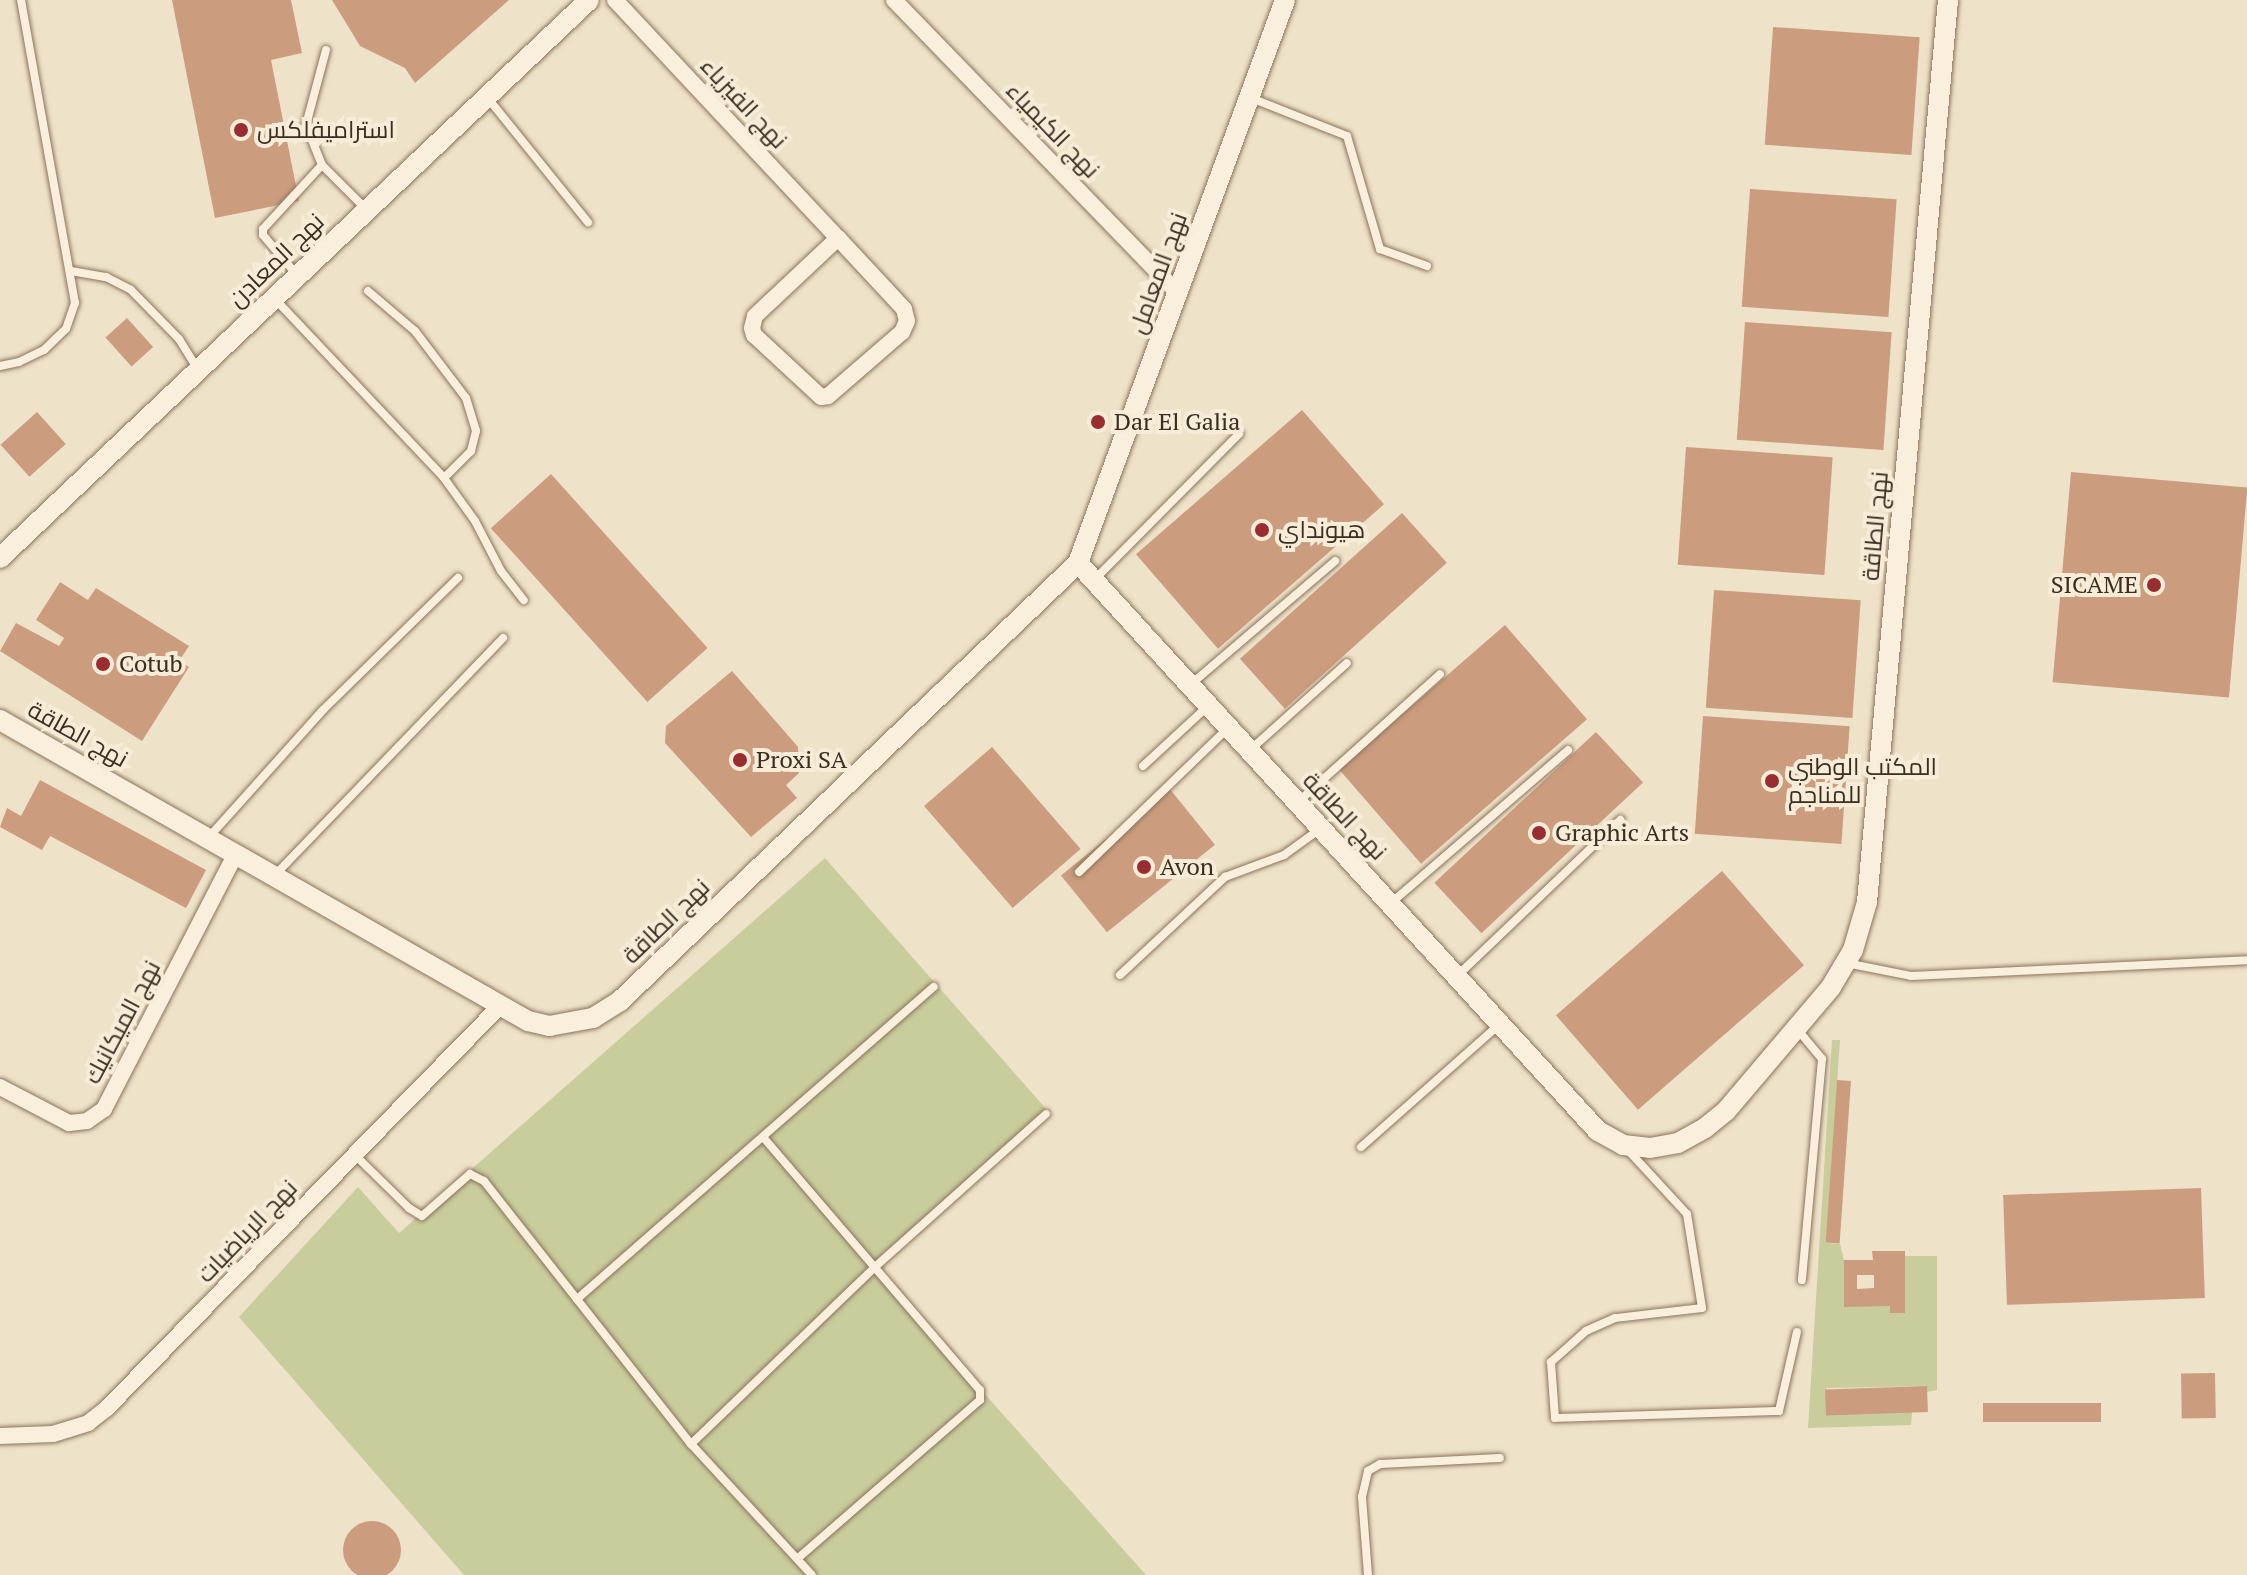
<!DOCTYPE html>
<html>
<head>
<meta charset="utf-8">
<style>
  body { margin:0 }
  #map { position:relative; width:2247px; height:1575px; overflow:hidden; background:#eee2c8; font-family:"PT Serif",Cairo,serif }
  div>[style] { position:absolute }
  .green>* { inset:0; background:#c9cd9c }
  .building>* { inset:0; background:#cc9c7f; transform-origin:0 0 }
  .round { border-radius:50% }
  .roads { filter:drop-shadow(0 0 2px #8b745d) drop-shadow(0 0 2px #8b745d) }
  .service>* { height:8px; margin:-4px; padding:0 4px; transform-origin:4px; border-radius:4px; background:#f9efdc }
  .minor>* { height:16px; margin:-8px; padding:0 8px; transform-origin:8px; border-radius:8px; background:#f9efdc }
  .tertiary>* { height:20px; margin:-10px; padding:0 10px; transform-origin:10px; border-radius:10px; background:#f9efdc }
  .dots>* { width:22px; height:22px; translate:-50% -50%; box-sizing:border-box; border:4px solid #f6ecd8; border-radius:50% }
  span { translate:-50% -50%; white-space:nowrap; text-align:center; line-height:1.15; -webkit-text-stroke:8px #f6ecd8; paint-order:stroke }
  .street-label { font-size:24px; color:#3b2d20 }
  .poi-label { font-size:24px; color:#3b2d20 }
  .left { translate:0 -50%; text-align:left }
  .right { translate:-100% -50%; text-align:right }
</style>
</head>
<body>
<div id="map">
  <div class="green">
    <i style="clip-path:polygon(825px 858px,1047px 1110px,870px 1265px,1146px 1575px,464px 1575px,239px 1317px,358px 1187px,399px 1233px)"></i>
    <i style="clip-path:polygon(1832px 1040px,1840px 1040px,1826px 1243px,1840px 1244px,1844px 1260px,1844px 1306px,1890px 1306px,1890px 1313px,1905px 1313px,1905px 1256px,1937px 1256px,1937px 1390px,1927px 1392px,1927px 1386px,1826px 1388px,1826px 1413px,1912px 1412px,1911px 1425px,1808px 1428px)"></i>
  </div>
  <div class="building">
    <i style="clip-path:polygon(172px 0,291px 0,302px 53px,271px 60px,299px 201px,215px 218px)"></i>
    <i style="clip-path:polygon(332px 0,509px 0,415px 83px,405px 68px,360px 46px)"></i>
    <i style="left:1773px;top:27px;width:147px;height:118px;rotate:4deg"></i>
    <i style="left:1750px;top:189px;width:147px;height:118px;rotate:4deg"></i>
    <i style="left:127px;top:318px;width:39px;height:29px;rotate:48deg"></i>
    <i style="left:1745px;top:322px;width:147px;height:118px;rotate:4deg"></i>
    <i style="left:1302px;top:410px;width:125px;height:220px;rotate:49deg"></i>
    <i style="left:37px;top:412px;width:43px;height:49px;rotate:48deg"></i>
    <i style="left:1686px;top:447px;width:147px;height:118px;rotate:4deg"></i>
    <i style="left:2071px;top:472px;width:177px;height:211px;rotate:5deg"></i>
    <i style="left:551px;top:474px;width:234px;height:81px;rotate:48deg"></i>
    <i style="left:1402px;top:513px;width:67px;height:218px;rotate:48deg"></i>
    <i style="clip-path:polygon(60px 582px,88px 600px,96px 588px,189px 646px,179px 661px,189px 667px,142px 741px,0 651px,16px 623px,59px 646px,64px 638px,36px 620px)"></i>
    <i style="left:1714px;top:590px;width:147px;height:118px;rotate:4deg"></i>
    <i style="left:1505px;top:625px;width:125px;height:220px;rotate:49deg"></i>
    <i style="clip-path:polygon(732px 671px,798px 747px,799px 773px,786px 785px,797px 798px,751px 837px,665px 743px,666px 726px)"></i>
    <i style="left:1703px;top:716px;width:147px;height:118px;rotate:4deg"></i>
    <i style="left:1596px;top:732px;width:69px;height:221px;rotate:47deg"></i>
    <i style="left:992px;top:747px;width:135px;height:90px;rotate:49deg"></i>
    <i style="clip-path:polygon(40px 780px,206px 870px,186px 908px,50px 836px,42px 850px,0 827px,7px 808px,21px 816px)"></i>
    <i style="left:1169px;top:788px;width:73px;height:139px;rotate:51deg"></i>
    <i style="left:1722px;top:871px;width:125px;height:220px;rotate:49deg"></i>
    <i style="left:1837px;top:1080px;width:14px;height:163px;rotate:4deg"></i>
    <i style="left:2201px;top:1188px;width:110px;height:198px;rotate:88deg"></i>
    <i style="clip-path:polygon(evenodd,1872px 1251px,1905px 1251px,1905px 1313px,1890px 1313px,1890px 1306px,1844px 1307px,1844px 1260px,1873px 1260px,1872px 1251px,1857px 1275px,1874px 1275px,1874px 1288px,1857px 1289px,1857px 1275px)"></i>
    <i style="left:2215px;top:1373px;width:45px;height:34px;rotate:89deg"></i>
    <i style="left:1927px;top:1386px;width:26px;height:102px;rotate:88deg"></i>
    <i style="left:2101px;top:1403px;width:19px;height:118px;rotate:90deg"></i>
    <i class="round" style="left:343px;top:1521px;width:58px;height:58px"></i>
  </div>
  <div class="roads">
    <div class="service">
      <i style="left:326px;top:50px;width:78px;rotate:104.9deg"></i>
      <i style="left:306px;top:125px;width:43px;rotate:68.2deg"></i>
      <i style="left:322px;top:165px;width:62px;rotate:45deg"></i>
      <i style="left:487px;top:97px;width:161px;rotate:51.1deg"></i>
      <i style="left:1251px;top:98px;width:103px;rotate:21.6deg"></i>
      <i style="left:1347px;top:136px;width:118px;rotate:73.7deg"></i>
      <i style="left:1380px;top:249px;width:50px;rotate:19.9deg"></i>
      <i style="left:71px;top:271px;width:36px;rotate:10deg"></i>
      <i style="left:106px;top:277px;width:28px;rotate:27deg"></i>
      <i style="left:131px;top:290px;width:69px;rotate:45.6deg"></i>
      <i style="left:179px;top:339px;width:36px;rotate:58deg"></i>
      <i style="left:297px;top:275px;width:52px;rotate:-130.4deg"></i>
      <i style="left:263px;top:235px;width:6px;rotate:-90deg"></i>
      <i style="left:263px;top:229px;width:87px;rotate:-47.3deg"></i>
      <i style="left:368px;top:291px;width:62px;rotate:40.4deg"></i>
      <i style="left:415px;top:331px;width:84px;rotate:52.7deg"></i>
      <i style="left:466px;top:398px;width:34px;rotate:73deg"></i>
      <i style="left:476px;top:431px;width:21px;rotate:104deg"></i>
      <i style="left:471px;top:451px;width:38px;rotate:135deg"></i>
      <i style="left:275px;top:299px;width:246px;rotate:46.6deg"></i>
      <i style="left:444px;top:478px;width:53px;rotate:54.2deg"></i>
      <i style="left:475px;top:521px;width:56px;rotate:62.5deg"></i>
      <i style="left:501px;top:571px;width:37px;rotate:52deg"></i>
      <i style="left:0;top:366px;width:19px;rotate:-12deg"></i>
      <i style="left:19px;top:362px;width:28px;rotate:-26deg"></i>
      <i style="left:44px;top:350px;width:30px;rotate:-44deg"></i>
      <i style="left:66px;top:329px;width:28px;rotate:-71deg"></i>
      <i style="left:75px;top:303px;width:308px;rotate:-100.1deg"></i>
      <i style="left:1094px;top:580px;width:206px;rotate:-45.2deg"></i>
      <i style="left:1190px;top:685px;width:191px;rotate:-40.5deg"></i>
      <i style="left:1250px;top:750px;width:130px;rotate:-41.9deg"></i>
      <i style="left:1143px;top:766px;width:87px;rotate:-42.7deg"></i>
      <i style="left:1298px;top:802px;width:191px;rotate:-42deg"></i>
      <i style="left:209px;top:837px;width:171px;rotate:-48.1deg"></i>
      <i style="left:323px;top:710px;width:189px;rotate:-44.4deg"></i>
      <i style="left:1079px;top:872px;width:207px;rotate:-44deg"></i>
      <i style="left:275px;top:875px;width:329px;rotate:-46.1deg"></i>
      <i style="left:1391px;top:903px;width:234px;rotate:-40.8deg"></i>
      <i style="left:1846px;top:963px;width:66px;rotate:11.3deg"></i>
      <i style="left:1911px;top:976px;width:336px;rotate:-2.7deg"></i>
      <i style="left:1120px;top:975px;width:144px;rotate:-43deg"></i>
      <i style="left:1225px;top:877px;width:63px;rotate:-20.4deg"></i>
      <i style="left:1284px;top:855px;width:44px;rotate:-35.8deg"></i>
      <i style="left:1457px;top:976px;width:226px;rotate:-43.7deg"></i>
      <i style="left:1797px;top:1029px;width:39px;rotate:50deg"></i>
      <i style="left:1822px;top:1059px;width:222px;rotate:95.2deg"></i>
      <i style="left:763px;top:1137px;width:333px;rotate:49.4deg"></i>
      <i style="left:980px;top:1390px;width:10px;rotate:90deg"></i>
      <i style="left:980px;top:1400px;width:242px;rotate:139deg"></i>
      <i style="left:1361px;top:1147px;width:186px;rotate:-41.5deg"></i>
      <i style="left:1626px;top:1148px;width:90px;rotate:47.3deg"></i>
      <i style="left:1687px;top:1214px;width:95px;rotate:80.9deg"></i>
      <i style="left:1702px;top:1308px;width:88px;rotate:173.4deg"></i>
      <i style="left:1615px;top:1318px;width:32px;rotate:156deg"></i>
      <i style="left:1586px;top:1331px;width:47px;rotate:138.5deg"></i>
      <i style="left:1551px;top:1362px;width:56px;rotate:85.9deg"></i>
      <i style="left:1555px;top:1418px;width:224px;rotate:-1.8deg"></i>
      <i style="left:1779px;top:1411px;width:81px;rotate:-77.2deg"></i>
      <i style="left:355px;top:1155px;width:76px;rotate:44.5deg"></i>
      <i style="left:409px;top:1208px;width:15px;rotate:32deg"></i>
      <i style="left:422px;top:1216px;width:64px;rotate:-41.2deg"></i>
      <i style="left:470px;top:1174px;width:16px;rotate:27deg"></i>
      <i style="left:484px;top:1181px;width:335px;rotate:51.8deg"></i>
      <i style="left:691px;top:1444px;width:178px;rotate:47.3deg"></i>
      <i style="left:577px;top:1299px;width:474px;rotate:-41.2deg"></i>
      <i style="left:691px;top:1444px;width:257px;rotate:-43.9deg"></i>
      <i style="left:876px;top:1266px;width:228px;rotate:-41.8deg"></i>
      <i style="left:1368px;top:1575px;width:78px;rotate:-94.4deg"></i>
      <i style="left:1362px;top:1497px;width:27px;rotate:-77deg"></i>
      <i style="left:1368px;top:1471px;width:14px;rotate:-30deg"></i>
      <i style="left:1380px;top:1464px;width:120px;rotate:-2.9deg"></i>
    </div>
    <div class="minor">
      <i style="left:615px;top:0;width:326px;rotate:46.9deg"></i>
      <i style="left:838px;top:238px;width:97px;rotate:47.1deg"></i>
      <i style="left:904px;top:309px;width:12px;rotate:76deg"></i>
      <i style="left:907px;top:321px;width:12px;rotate:114deg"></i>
      <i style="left:902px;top:332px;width:98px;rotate:139.1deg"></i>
      <i style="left:828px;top:396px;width:7px;rotate:172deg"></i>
      <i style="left:821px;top:397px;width:91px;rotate:-137.2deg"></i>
      <i style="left:754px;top:335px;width:7px;rotate:-106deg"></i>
      <i style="left:752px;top:328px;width:12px;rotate:-76deg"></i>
      <i style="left:755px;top:316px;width:114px;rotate:-43.2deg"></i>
      <i style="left:894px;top:0;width:409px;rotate:45.9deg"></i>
      <i style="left:0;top:1087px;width:78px;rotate:27.6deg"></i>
      <i style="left:69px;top:1123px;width:18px;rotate:-6deg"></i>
      <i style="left:87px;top:1121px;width:21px;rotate:-35deg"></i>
      <i style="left:104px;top:1109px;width:288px;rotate:-62.7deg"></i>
      <i style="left:0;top:1436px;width:53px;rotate:-2.2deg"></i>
      <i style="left:53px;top:1434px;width:37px;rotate:-17deg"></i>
      <i style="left:88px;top:1423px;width:24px;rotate:-38deg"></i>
      <i style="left:107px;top:1408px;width:564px;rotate:-45.65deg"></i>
    </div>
    <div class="tertiary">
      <i style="left:0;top:558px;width:811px;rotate:-43.45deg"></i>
      <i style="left:1078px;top:563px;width:770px;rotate:47.53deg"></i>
      <i style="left:1598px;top:1131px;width:29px;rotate:29deg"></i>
      <i style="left:1623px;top:1145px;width:27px;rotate:6deg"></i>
      <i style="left:1650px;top:1148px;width:28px;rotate:-10deg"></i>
      <i style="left:1678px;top:1143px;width:31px;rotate:-29deg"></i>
      <i style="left:1705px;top:1128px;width:27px;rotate:-39deg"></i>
      <i style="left:1726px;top:1111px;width:162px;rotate:-49.7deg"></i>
      <i style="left:1831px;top:987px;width:43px;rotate:-59.3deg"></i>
      <i style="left:1853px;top:950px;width:50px;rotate:-73.7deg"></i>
      <i style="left:1867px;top:902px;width:906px;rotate:-84.87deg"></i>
      <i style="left:0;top:720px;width:608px;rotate:29.69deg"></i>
      <i style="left:528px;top:1021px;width:22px;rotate:13deg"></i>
      <i style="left:549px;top:1026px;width:45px;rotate:-10.3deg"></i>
      <i style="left:593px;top:1018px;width:32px;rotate:-32deg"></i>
      <i style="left:620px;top:1001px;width:634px;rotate:-43.72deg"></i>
      <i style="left:1078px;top:563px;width:600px;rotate:-69.81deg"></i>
    </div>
  </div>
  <div class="dots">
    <i style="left:241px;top:130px;background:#992d31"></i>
    <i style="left:1098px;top:422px;background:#992d31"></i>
    <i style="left:1262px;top:530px;background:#992d31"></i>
    <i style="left:2154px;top:585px;background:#992d31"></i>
    <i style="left:103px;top:664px;background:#992d31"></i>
    <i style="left:740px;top:760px;background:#992d31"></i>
    <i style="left:1772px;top:781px;background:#992d31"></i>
    <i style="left:1539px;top:833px;background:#992d31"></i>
    <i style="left:1144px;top:867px;background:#992d31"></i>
  </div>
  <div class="street-label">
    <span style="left:744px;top:103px;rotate:47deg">نهج الفيزياء</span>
    <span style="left:1053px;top:130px;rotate:46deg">نهج الكيمياء</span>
    <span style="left:276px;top:260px;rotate:-44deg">نهج المعادن</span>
    <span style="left:1158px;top:273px;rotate:-70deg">نهج المعامل</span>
    <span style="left:1875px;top:526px;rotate:-85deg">نهج الطاقة</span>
    <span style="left:78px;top:734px;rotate:29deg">نهج الطاقة</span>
    <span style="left:1345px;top:816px;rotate:47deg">نهج الطاقة</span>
    <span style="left:666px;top:921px;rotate:-44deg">نهج الطاقة</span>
    <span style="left:122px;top:1022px;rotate:-62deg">نهج الميكانيك</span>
    <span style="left:247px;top:1231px;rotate:-46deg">نهج الرياضيات</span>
  </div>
  <div class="poi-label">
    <span class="left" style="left:257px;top:130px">استراميفلكس</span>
    <span class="left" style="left:1114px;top:422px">Dar El Galia</span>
    <span class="left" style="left:1278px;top:530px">هيونداي</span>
    <span class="right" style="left:2138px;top:585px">SICAME</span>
    <span class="left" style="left:119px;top:664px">Cotub</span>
    <span class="left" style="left:756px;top:760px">Proxi SA</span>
    <span class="left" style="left:1788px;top:781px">المكتب الوطني<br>للمناجم</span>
    <span class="left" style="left:1555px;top:833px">Graphic Arts</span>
    <span class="left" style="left:1160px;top:867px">Avon</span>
  </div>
</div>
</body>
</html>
